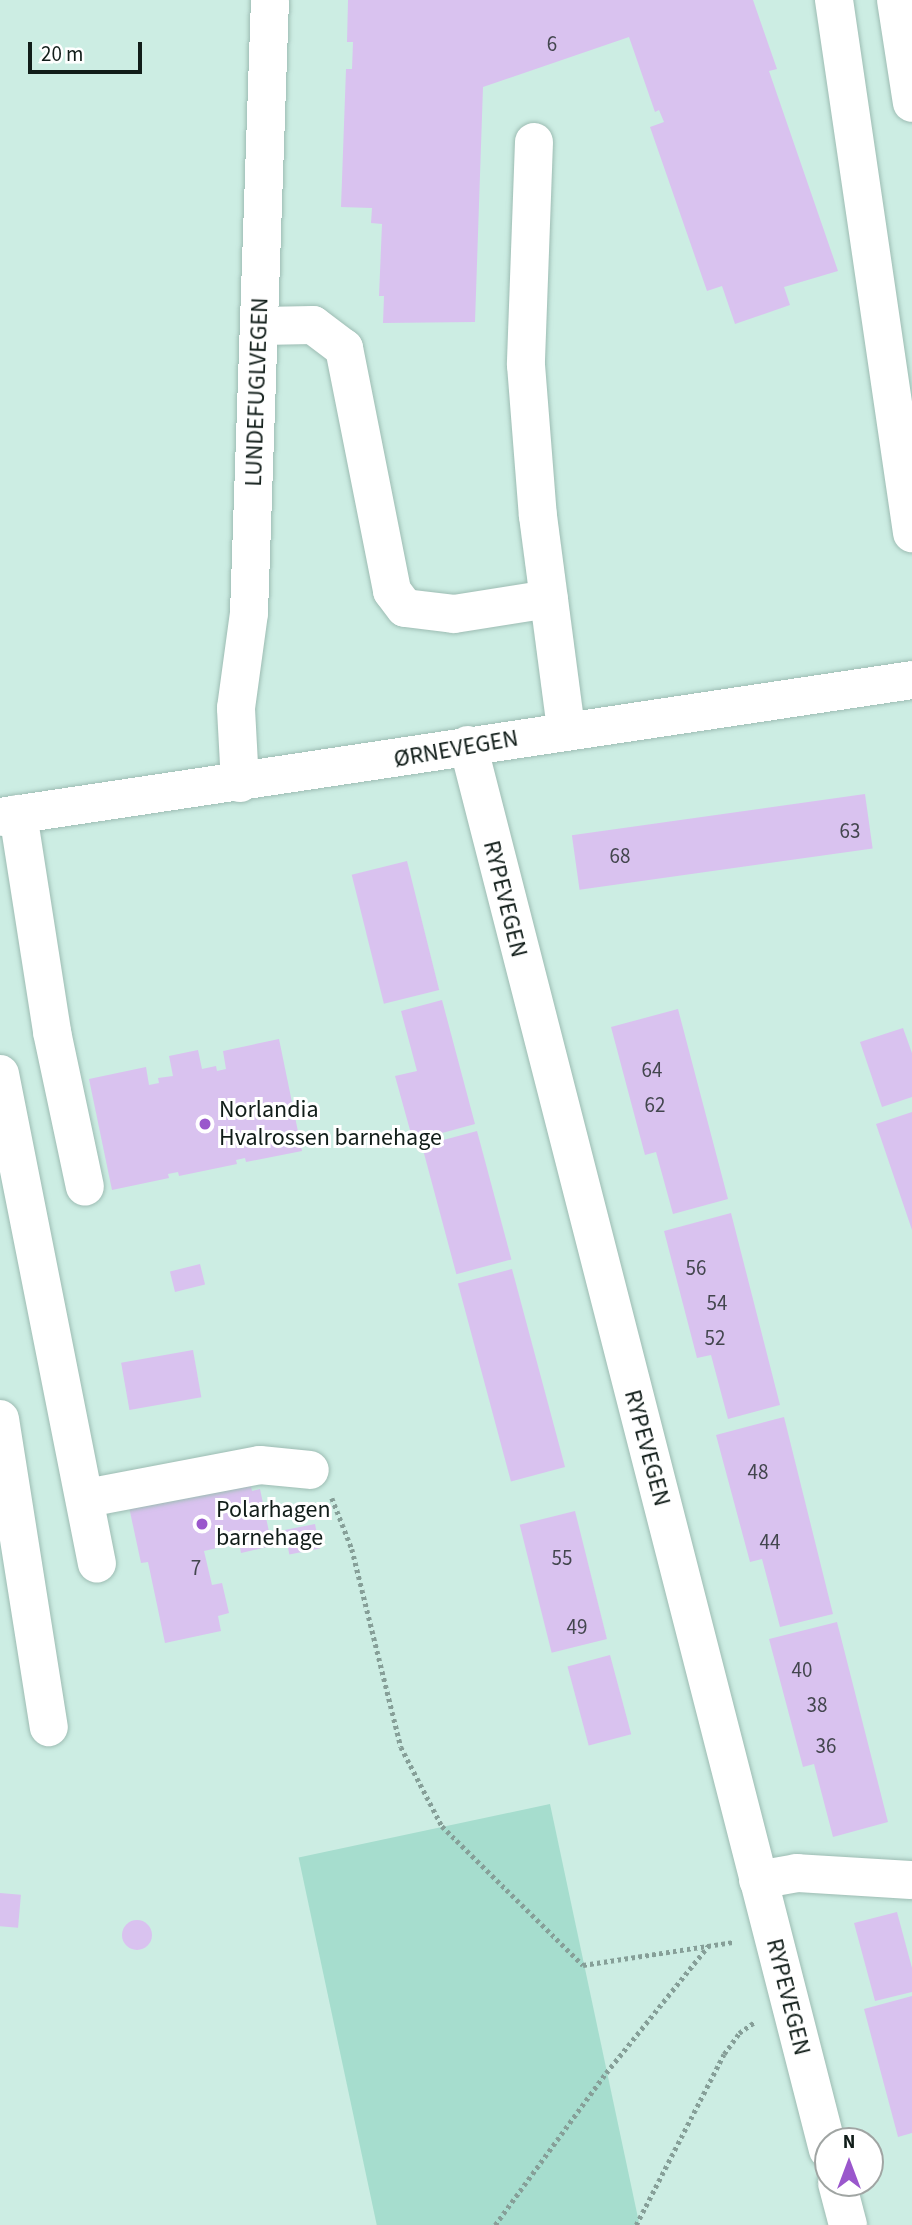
<!DOCTYPE html>
<html>
<head>
<meta charset="utf-8">
<style>
  body { margin:0 }
  #map { position:relative; width:912px; height:2225px; overflow:hidden; background:#ccede3; font-family:"Source Sans 3",sans-serif }
  div>[style] { position:absolute }
  .green>* { inset:0; background:#a6ddce; transform-origin:0 0 }
  .building>* { inset:0; background:#d9c2ef; transform-origin:0 0 }
  .round { border-radius:50% }
  .path>* { height:4.5px; margin-top:-2.25px; transform-origin:0; background:repeating-linear-gradient(90deg,#869f98 0 3.5px,transparent 0 7px) }
  .roads { filter:drop-shadow(0 0 2px #9dbcb3) drop-shadow(0 0 2px #9dbcb3) }
  .minor>* { height:38px; margin:-19px; padding:0 19px; transform-origin:19px; border-radius:19px; background:#fff }
  .dots>* { width:19px; height:19px; translate:-50% -50%; box-sizing:border-box; border:4px solid #fff; border-radius:50% }
  span { translate:-50% -50%; white-space:nowrap; text-align:center; line-height:1.15; -webkit-text-stroke:6px #fff; paint-order:stroke }
  .number-label { font-size:21px; color:#43464e }
  .number-label span { -webkit-text-stroke-width:0 }
  .street-label { font-size:24px; color:#111d19 }
  .poi-label { font-size:24px; color:#111d19 }
  .left { translate:0 -50%; text-align:left }
  .north { position:absolute; left:814px; top:2127px; width:70px; height:70px; box-sizing:border-box; background:#fff; border:2px solid #a0a5a3; border-radius:50%; rotate:0deg; font-size:19px; font-weight:700; line-height:28px; text-align:center; color:#111d19 }
  .north::after { content:''; display:block; margin:auto; width:24px; height:32px; background:#9a57cc; clip-path:polygon(50% 0,100% 100%,50% 72%,0 100%) }
  .scale { position:absolute; left:28px; top:42px; width:114px; height:32px; box-sizing:border-box; border:4px solid #111d19; border-top:0; padding-left:9px; font-size:21px; line-height:24px; white-space:nowrap; color:#111d19; -webkit-text-stroke:5px #fff; paint-order:stroke }
</style>
</head>
<body>
<div id="map">
  <div class="green">
    <i style="left:550px;top:1804px;width:430px;height:257px;rotate:78deg"></i>
  </div>
  <div class="building">
    <i style="clip-path:polygon(348px 0,753px 0,777px 69px,769px 71px,838px 271px,784px 287px,790px 305px,735px 324px,722px 286px,707px 291px,650px 127px,664px 122px,659px 110px,655px 112px,629px 37px,483px 87px,475px 322px,383px 323px,384px 296px,379px 296px,382px 224px,371px 223px,372px 208px,341px 207px,346px 69px,352px 69px,353px 42px,347px 42px)"></i>
    <i style="left:865px;top:794px;width:55px;height:296px;rotate:82deg"></i>
    <i style="left:407px;top:861px;width:133px;height:57px;rotate:76deg"></i>
    <i style="clip-path:polygon(442px 1000px,475px 1124px,413px 1141px,395px 1076px,417px 1071px,401px 1011px)"></i>
    <i style="clip-path:polygon(678px 1009px,728px 1199px,673px 1214px,656px 1152px,645px 1155px,611px 1027px)"></i>
    <i style="clip-path:polygon(903px 1028px,912px 1053px,912px 1097px,882px 1107px,860px 1042px)"></i>
    <i style="clip-path:polygon(279px 1039px,302px 1151px,246px 1162px,245px 1158px,236px 1160px,237px 1164px,179px 1176px,178px 1172px,168px 1174px,169px 1178px,112px 1190px,89px 1079px,146px 1067px,149px 1085px,159px 1083px,158px 1078px,173px 1076px,169px 1056px,198px 1050px,202px 1069px,216px 1066px,217px 1071px,226px 1069px,223px 1051px)"></i>
    <i style="clip-path:polygon(912px 1112px,912px 1230px,876px 1124px)"></i>
    <i style="left:477px;top:1131px;width:133px;height:57px;rotate:75deg"></i>
    <i style="clip-path:polygon(731px 1213px,780px 1405px,728px 1419px,711px 1355px,697px 1358px,664px 1231px)"></i>
    <i style="left:200px;top:1264px;width:21px;height:31px;rotate:76deg"></i>
    <i style="left:512px;top:1269px;width:205px;height:56px;rotate:75deg"></i>
    <i style="left:193px;top:1350px;width:48px;height:73px;rotate:80deg"></i>
    <i style="clip-path:polygon(784px 1417px,833px 1614px,780px 1627px,762px 1559px,750px 1562px,716px 1435px)"></i>
    <i style="clip-path:polygon(250px 1482px,252px 1491px,260px 1489px,272px 1546px,241px 1553px,239px 1543px,204px 1551px,212px 1585px,222px 1583px,229px 1613px,218px 1616px,221px 1631px,165px 1643px,148px 1562px,141px 1563px,129px 1507px)"></i>
    <i style="left:575px;top:1511px;width:132px;height:57px;rotate:76deg"></i>
    <i style="left:315px;top:1524px;width:25px;height:31px;rotate:79deg"></i>
    <i style="clip-path:polygon(837px 1622px,888px 1822px,833px 1837px,814px 1764px,803px 1767px,769px 1639px)"></i>
    <i style="left:610px;top:1655px;width:82px;height:44px;rotate:75deg"></i>
    <i style="left:0;top:1893px;width:21px;height:33px;rotate:5deg"></i>
    <i style="clip-path:polygon(897px 1912px,912px 1968px,912px 1992px,875px 2001px,854px 1923px)"></i>
    <i class="round" style="left:122px;top:1920px;width:30px;height:30px"></i>
    <i style="clip-path:polygon(912px 1996px,912px 2133px,898px 2137px,864px 2009px)"></i>
  </div>
  <div class="path">
    <i style="left:332px;top:1498px;width:55px;rotate:68.6deg"></i>
    <i style="left:352px;top:1549px;width:204px;rotate:76.1deg"></i>
    <i style="left:401px;top:1747px;width:89px;rotate:62.6deg"></i>
    <i style="left:442px;top:1826px;width:198px;rotate:44.6deg"></i>
    <i style="left:583px;top:1965px;width:153px;rotate:-8.7deg"></i>
    <i style="left:495px;top:2225px;width:188px;rotate:-53.9deg"></i>
    <i style="left:606px;top:2073px;width:163px;rotate:-51.2deg"></i>
    <i style="left:636px;top:2225px;width:192px;rotate:-62.8deg"></i>
    <i style="left:724px;top:2054px;width:26px;rotate:-54deg"></i>
    <i style="left:739px;top:2033px;width:19px;rotate:-35deg"></i>
  </div>
  <div class="roads">
    <div class="minor">
      <i style="left:834px;top:0;width:539px;rotate:81.67deg"></i>
      <i style="left:896px;top:0;width:104px;rotate:81.2deg"></i>
      <i style="left:534px;top:142px;width:223px;rotate:92.1deg"></i>
      <i style="left:526px;top:365px;width:151px;rotate:85.5deg"></i>
      <i style="left:538px;top:516px;width:216px;rotate:82.5deg"></i>
      <i style="left:261px;top:326px;width:52px;rotate:-1.1deg"></i>
      <i style="left:313px;top:325px;width:39px;rotate:37deg"></i>
      <i style="left:344px;top:348px;width:248px;rotate:78.8deg"></i>
      <i style="left:392px;top:591px;width:21px;rotate:53deg"></i>
      <i style="left:405px;top:608px;width:49px;rotate:7deg"></i>
      <i style="left:454px;top:614px;width:96px;rotate:-9deg"></i>
      <i style="left:468px;top:745px;width:1450px;rotate:75.63deg"></i>
      <i style="left:240px;top:783px;width:75px;rotate:-93.1deg"></i>
      <i style="left:236px;top:708px;width:96px;rotate:-82.2deg"></i>
      <i style="left:249px;top:613px;width:613px;rotate:-88.04deg"></i>
      <i style="left:18px;top:814px;width:221px;rotate:81.1deg"></i>
      <i style="left:52px;top:1032px;width:158px;rotate:78deg"></i>
      <i style="left:0;top:817px;width:922px;rotate:-8.54deg"></i>
      <i style="left:0;top:1074px;width:499px;rotate:78.8deg"></i>
      <i style="left:0;top:1419px;width:312px;rotate:81deg"></i>
      <i style="left:87px;top:1498px;width:176px;rotate:-10.8deg"></i>
      <i style="left:260px;top:1465px;width:50px;rotate:5.7deg"></i>
      <i style="left:758px;top:1880px;width:40px;rotate:-10deg"></i>
      <i style="left:797px;top:1873px;width:115px;rotate:3.5deg"></i>
      <i style="left:837px;top:2183px;width:43px;rotate:75.3deg"></i>
    </div>
  </div>
  <div class="dots">
    <i style="left:205px;top:1124px;background:#9a57cc"></i>
    <i style="left:202px;top:1524px;background:#9a57cc"></i>
  </div>
  <div class="number-label">
    <span style="left:552px;top:44px">6</span>
    <span style="left:850px;top:831px">63</span>
    <span style="left:620px;top:856px">68</span>
    <span style="left:652px;top:1070px">64</span>
    <span style="left:655px;top:1105px">62</span>
    <span style="left:696px;top:1268px">56</span>
    <span style="left:717px;top:1303px">54</span>
    <span style="left:715px;top:1338px">52</span>
    <span style="left:758px;top:1472px">48</span>
    <span style="left:770px;top:1542px">44</span>
    <span style="left:562px;top:1558px">55</span>
    <span style="left:196px;top:1568px">7</span>
    <span style="left:577px;top:1627px">49</span>
    <span style="left:802px;top:1670px">40</span>
    <span style="left:817px;top:1705px">38</span>
    <span style="left:826px;top:1746px">36</span>
  </div>
  <div class="street-label">
    <span style="left:257px;top:392px;rotate:-88deg">LUNDEFUGLVEGEN</span>
    <span style="left:456px;top:749px;rotate:-10deg">ØRNEVEGEN</span>
    <span style="left:505px;top:899px;rotate:76deg">RYPEVEGEN</span>
    <span style="left:647px;top:1448px;rotate:75deg">RYPEVEGEN</span>
    <span style="left:788px;top:1997px;rotate:76deg">RYPEVEGEN</span>
  </div>
  <div class="poi-label">
    <span class="left" style="left:219px;top:1124px">Norlandia<br>Hvalrossen barnehage</span>
    <span class="left" style="left:216px;top:1524px">Polarhagen<br>barnehage</span>
  </div>
  <div class="north">N</div>
  <div class="scale">20 m</div>
</div>
</body>
</html>
